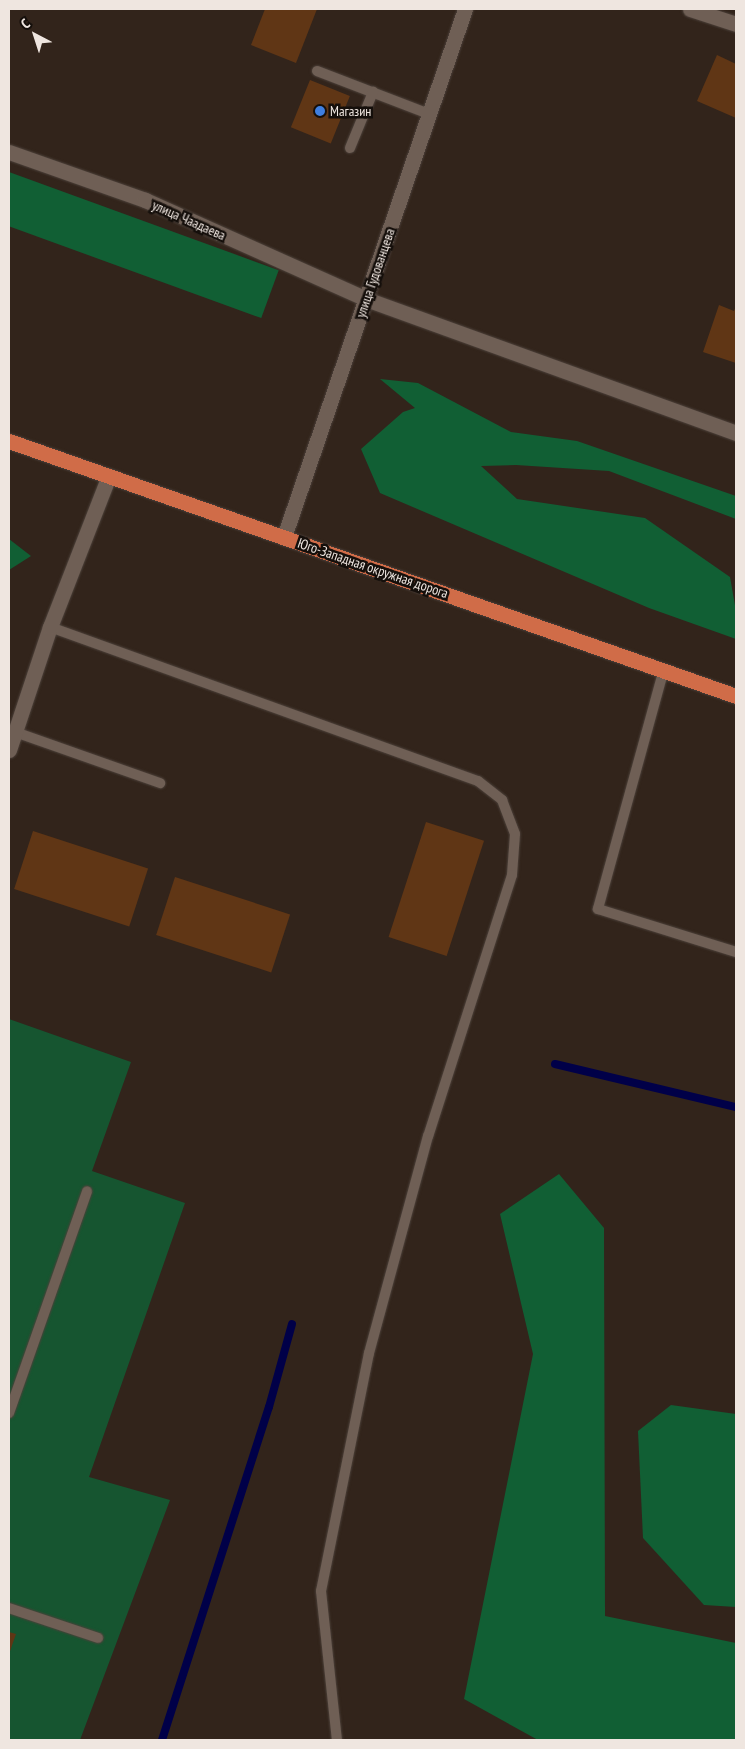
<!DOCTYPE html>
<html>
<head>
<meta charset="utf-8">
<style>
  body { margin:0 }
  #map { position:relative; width:745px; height:1749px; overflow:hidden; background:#32241b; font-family:"PT Sans Narrow",sans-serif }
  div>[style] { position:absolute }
  .green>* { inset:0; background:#165530 }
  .forest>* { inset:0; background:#115f34; transform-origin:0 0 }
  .stream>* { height:8px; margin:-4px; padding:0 4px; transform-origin:4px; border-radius:4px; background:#000048 }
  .building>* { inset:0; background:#603615; transform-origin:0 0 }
  .roads { filter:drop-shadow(0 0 1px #4c413a) drop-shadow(0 0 1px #4c413a) }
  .service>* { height:10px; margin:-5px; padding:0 5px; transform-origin:5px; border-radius:5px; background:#6f5f55 }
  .minor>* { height:15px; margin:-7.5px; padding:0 7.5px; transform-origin:7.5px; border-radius:7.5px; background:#6f5f55 }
  .tertiary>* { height:15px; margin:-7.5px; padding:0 7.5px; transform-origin:7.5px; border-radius:7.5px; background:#6f5f55 }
  .trunk>* { height:15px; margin:-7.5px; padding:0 7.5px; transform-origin:7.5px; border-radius:7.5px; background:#d06c48 }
  .dots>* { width:14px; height:14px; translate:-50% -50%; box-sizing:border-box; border:2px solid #150f0b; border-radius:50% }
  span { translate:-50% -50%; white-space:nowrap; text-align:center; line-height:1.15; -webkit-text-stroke:5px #150f0b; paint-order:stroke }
  .poi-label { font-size:14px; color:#efe6e0 }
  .left { translate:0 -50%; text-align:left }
  .street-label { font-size:14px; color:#efe6e0 }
  .frame { position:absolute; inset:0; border:10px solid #efe6e0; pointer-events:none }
  .north { position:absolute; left:10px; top:10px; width:50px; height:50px; -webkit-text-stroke:4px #150f0b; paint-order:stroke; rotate:320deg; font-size:14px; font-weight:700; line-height:20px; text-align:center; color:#efe6e0 }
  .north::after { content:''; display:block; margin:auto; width:18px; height:22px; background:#efe6e0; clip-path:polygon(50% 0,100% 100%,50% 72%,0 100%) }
</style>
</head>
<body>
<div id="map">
  <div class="green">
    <i style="clip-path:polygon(9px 1019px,131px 1062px,92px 1171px,185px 1203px,89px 1477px,170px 1500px,80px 1740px,9px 1740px)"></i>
  </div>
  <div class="forest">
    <i style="left:9px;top:172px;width:287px;height:51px;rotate:20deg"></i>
    <i style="clip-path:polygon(380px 379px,418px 383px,511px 432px,577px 441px,736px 496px,736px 519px,609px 471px,516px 465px,481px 466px,517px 499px,645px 518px,730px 577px,736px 611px,736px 639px,649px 608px,380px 493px,361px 449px,403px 412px,415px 408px)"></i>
    <i style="clip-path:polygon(9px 539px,31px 556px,9px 570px)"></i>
    <i style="clip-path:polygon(559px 1174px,604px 1228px,605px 1616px,736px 1643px,736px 1740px,538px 1740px,464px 1699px,533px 1354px,500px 1214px)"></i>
    <i style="clip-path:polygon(671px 1405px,736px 1414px,736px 1607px,704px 1605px,643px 1538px,638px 1431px)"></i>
  </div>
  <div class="stream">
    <i style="left:555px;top:1064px;width:186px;rotate:13.4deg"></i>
    <i style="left:162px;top:1740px;width:350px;rotate:-72.2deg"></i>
    <i style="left:269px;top:1407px;width:86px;rotate:-74.5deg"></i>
  </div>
  <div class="building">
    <i style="clip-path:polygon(265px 9px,317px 9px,296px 63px,251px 45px)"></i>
    <i style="clip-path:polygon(717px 55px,736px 64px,736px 118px,697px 101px)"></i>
    <i style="left:310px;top:80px;width:43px;height:51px;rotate:22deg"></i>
    <i style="clip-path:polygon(719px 305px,734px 311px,736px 306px,736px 363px,703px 352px)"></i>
    <i style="left:426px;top:822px;width:61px;height:121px;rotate:18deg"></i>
    <i style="left:33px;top:831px;width:121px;height:61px;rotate:18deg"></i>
    <i style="left:175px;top:877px;width:121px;height:61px;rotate:18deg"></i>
    <i style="clip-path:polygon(9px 1632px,16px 1634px,9px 1654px)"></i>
  </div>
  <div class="roads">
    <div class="service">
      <i style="left:317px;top:71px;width:120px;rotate:21deg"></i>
      <i style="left:350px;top:148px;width:61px;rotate:-67.7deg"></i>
      <i style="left:50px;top:627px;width:455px;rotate:19.8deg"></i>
      <i style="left:478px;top:781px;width:31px;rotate:38deg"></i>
      <i style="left:502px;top:800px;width:36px;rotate:69deg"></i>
      <i style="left:515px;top:834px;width:41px;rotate:94.2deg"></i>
      <i style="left:512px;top:875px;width:274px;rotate:107.8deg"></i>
      <i style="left:428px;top:1136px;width:225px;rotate:105.2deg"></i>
      <i style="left:369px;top:1353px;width:243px;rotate:101.4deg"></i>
      <i style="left:321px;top:1591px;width:150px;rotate:83.9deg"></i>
      <i style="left:664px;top:669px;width:249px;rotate:105.4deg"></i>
      <i style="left:598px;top:909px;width:145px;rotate:17.3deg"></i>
      <i style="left:15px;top:732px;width:154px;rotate:19.4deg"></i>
      <i style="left:9px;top:1413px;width:235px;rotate:-70.6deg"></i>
      <i style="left:9px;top:1608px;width:94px;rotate:18.6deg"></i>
    </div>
    <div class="minor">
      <i style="left:690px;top:9px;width:48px;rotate:18.1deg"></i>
      <i style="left:9px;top:152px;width:144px;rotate:19.4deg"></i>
      <i style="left:145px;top:200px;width:242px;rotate:24.1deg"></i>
      <i style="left:366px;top:299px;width:394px;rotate:19.9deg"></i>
      <i style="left:9px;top:750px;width:130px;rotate:-71.6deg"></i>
      <i style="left:50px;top:627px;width:162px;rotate:-68.7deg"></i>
    </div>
    <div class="tertiary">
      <i style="left:284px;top:537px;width:558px;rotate:-71.08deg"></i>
    </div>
    <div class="trunk">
      <i style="left:9px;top:441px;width:770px;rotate:19.33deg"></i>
    </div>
  </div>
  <div class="dots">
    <i style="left:320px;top:111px;background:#3f7fe0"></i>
  </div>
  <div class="poi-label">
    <span class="left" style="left:330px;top:111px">Магазин</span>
  </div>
  <div class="street-label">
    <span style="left:189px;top:220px;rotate:24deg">улица Чаадаева</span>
    <span style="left:375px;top:273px;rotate:-71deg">улица Гудованцева</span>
    <span style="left:373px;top:568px;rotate:19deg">Юго-Западная окружная дорога</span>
  </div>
  <div class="frame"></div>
  <div class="north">С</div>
</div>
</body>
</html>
